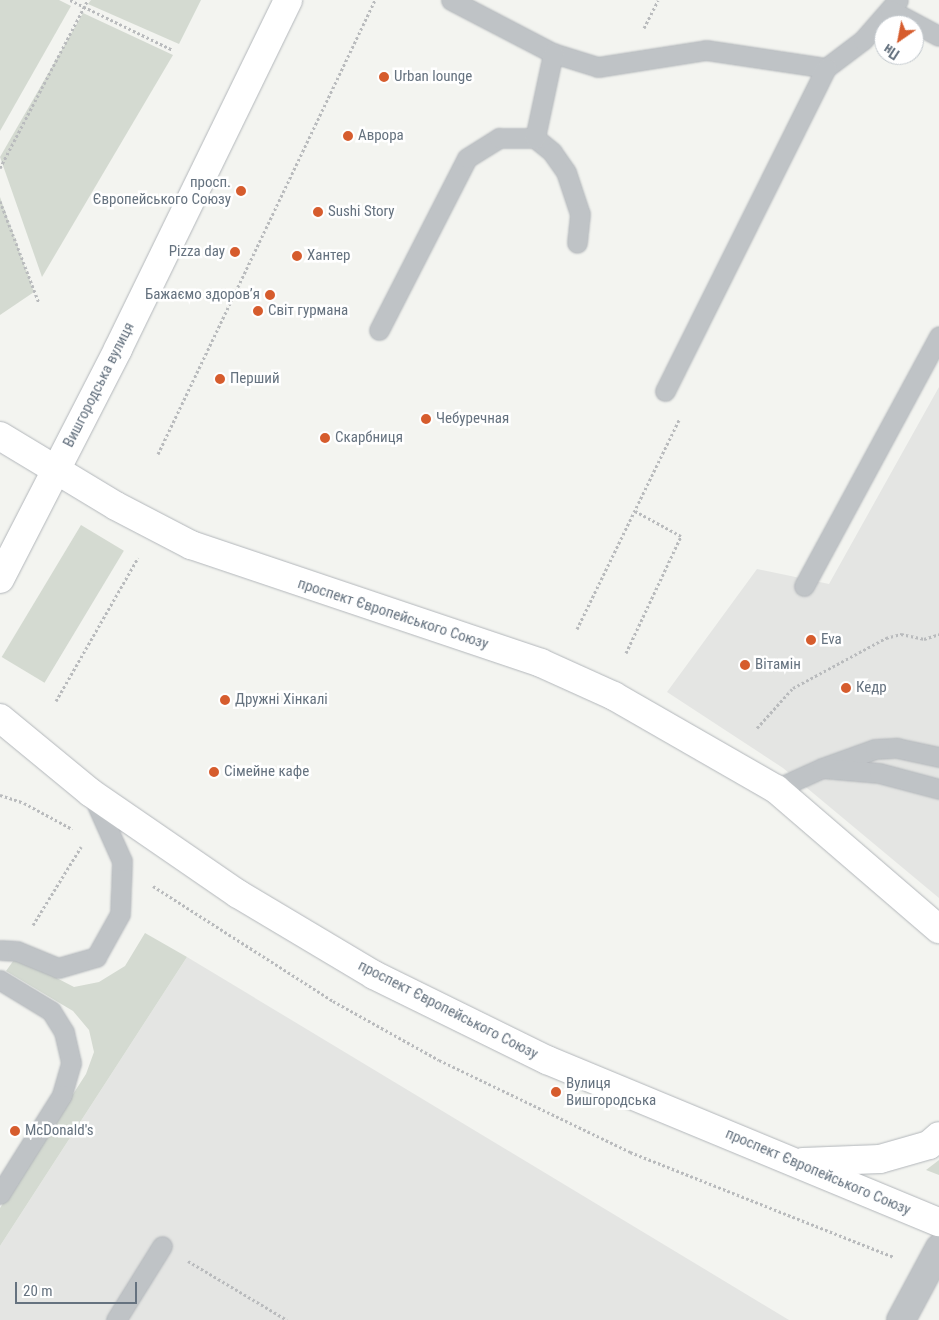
<!DOCTYPE html>
<html>
<head>
<meta charset="utf-8">
<style>
  body { margin:0 }
  #map { position:relative; width:939px; height:1320px; overflow:hidden; background:#f3f4f0; font-family:"Roboto Condensed",sans-serif }
  div>[style] { position:absolute }
  .built>* { inset:0; background:#e4e5e3 }
  .green>* { inset:0; background:#d4dad1; transform-origin:0 0 }
  .path>* { height:3px; margin-top:-1.5px; transform-origin:0; background:repeating-linear-gradient(90deg,#b9bbbd 0 2.5px,transparent 0 5px) }
  .roads { filter:drop-shadow(0 0 1px #b2b6ba) drop-shadow(0 0 1px #b2b6ba) }
  .service>* { height:19px; margin:-9.5px; padding:0 9.5px; transform-origin:9.5px; border-radius:9.5px; background:#bfc3c6 }
  .minor>* { height:28px; margin:-14px; padding:0 14px; transform-origin:14px; border-radius:14px; background:#bfc3c6 }
  .secondary>* { height:28px; margin:-14px; padding:0 14px; transform-origin:14px; border-radius:14px; background:#fff }
  .dots>* { width:14px; height:14px; translate:-50% -50%; box-sizing:border-box; border:2px solid #fff; border-radius:50% }
  span { translate:-50% -50%; white-space:nowrap; text-align:center; line-height:1.15; -webkit-text-stroke:5px #fff; paint-order:stroke }
  .poi-label { font-size:15px; color:#65727f }
  .left { translate:0 -50%; text-align:left }
  .right { translate:-100% -50%; text-align:right }
  .street-label { font-size:15px; color:#65727f }
  .north { position:absolute; left:874px; top:15px; width:50px; height:50px; box-sizing:border-box; background:#fff; border:1px solid #c1c7cc; border-radius:50%; rotate:213deg; font-size:14px; font-weight:700; line-height:20px; text-align:center; color:#65727f }
  .north::after { content:''; display:block; margin:auto; width:18px; height:22px; background:#d65c2d; clip-path:polygon(50% 0,100% 100%,50% 72%,0 100%) }
  .scale { position:absolute; left:15px; top:1282px; width:122px; height:22px; box-sizing:border-box; border:2px solid #65727f; border-top:0; padding-left:6px; font-size:15px; line-height:18px; white-space:nowrap; color:#65727f; -webkit-text-stroke:4px #fff; paint-order:stroke }
</style>
</head>
<body>
<div id="map">
  <div class="built">
    <i style="clip-path:polygon(939px 387px,939px 898px,783px 768px,667px 692px,757px 569px,829px 584px)"></i>
    <i style="clip-path:polygon(187px 957px,789px 1320px,0 1320px,0 1246px)"></i>
  </div>
  <div class="green">
    <i style="clip-path:polygon(0 0,59px 0,71px 6px,0 131px)"></i>
    <i style="clip-path:polygon(91px 0,201px 0,179px 44px,88px 4px)"></i>
    <i style="clip-path:polygon(83px 13px,173px 55px,42px 277px,0 157px)"></i>
    <i style="clip-path:polygon(0 197px,34px 292px,0 315px)"></i>
    <i style="left:81px;top:525px;width:50px;height:154px;rotate:31deg"></i>
    <i style="clip-path:polygon(145px 933px,187px 957px,0 1246px,0 1208px,86px 1074px,94px 1052px,89px 1030px,73px 1011px,6px 971px,16px 957px,74px 987px,99px 982px,125px 966px)"></i>
    <i style="clip-path:polygon(939px 1160px,939px 1175px,926px 1170px)"></i>
  </div>
  <div class="path">
    <i style="left:70px;top:0;width:114px;rotate:25.9deg"></i>
    <i style="left:644px;top:28px;width:31px;rotate:-63deg"></i>
    <i style="left:0;top:168px;width:190px;rotate:-62.4deg"></i>
    <i style="left:0;top:201px;width:109px;rotate:69.1deg"></i>
    <i style="left:158px;top:454px;width:503px;rotate:-64.45deg"></i>
    <i style="left:577px;top:629px;width:233px;rotate:-64deg"></i>
    <i style="left:626px;top:653px;width:129px;rotate:-64.8deg"></i>
    <i style="left:681px;top:536px;width:52px;rotate:-151.5deg"></i>
    <i style="left:56px;top:701px;width:165px;rotate:-60.2deg"></i>
    <i style="left:757px;top:728px;width:54px;rotate:-48deg"></i>
    <i style="left:793px;top:688px;width:106px;rotate:-28.3deg"></i>
    <i style="left:886px;top:638px;width:16px;rotate:-15deg"></i>
    <i style="left:901px;top:634px;width:24px;rotate:12deg"></i>
    <i style="left:924px;top:639px;width:16px;rotate:-18deg"></i>
    <i style="left:0;top:795px;width:25px;rotate:18deg"></i>
    <i style="left:24px;top:803px;width:55px;rotate:28.4deg"></i>
    <i style="left:153px;top:886px;width:214px;rotate:32.6deg"></i>
    <i style="left:333px;top:1001px;width:121px;rotate:29.1deg"></i>
    <i style="left:439px;top:1060px;width:212px;rotate:25.7deg"></i>
    <i style="left:630px;top:1152px;width:284px;rotate:21.7deg"></i>
    <i style="left:33px;top:925px;width:92px;rotate:-58.4deg"></i>
    <i style="left:188px;top:1261px;width:115px;rotate:30.8deg"></i>
  </div>
  <div class="roads">
    <div class="service">
      <i style="left:451px;top:0;width:115px;rotate:27.5deg"></i>
      <i style="left:553px;top:53px;width:47px;rotate:17.3deg"></i>
      <i style="left:598px;top:67px;width:109px;rotate:-8.9deg"></i>
      <i style="left:706px;top:50px;width:121px;rotate:8.5deg"></i>
      <i style="left:826px;top:68px;width:46px;rotate:-37.1deg"></i>
      <i style="left:863px;top:40px;width:53px;rotate:-48.8deg"></i>
      <i style="left:890px;top:10px;width:55px;rotate:28deg"></i>
      <i style="left:535px;top:138px;width:22px;rotate:39deg"></i>
      <i style="left:552px;top:152px;width:24px;rotate:55deg"></i>
      <i style="left:566px;top:172px;width:44px;rotate:71.6deg"></i>
      <i style="left:580px;top:214px;width:29px;rotate:96deg"></i>
      <i style="left:379px;top:330px;width:193px;rotate:-62.9deg"></i>
      <i style="left:467px;top:158px;width:38px;rotate:-32deg"></i>
      <i style="left:499px;top:138px;width:36px"></i>
      <i style="left:535px;top:138px;width:87px;rotate:-78deg"></i>
      <i style="left:665px;top:391px;width:361px;rotate:-63.5deg"></i>
      <i style="left:804px;top:586px;width:284px;rotate:-61.6deg"></i>
      <i style="left:825px;top:767px;width:53px;rotate:-19.8deg"></i>
      <i style="left:875px;top:749px;width:22px;rotate:-3deg"></i>
      <i style="left:897px;top:748px;width:43px;rotate:12.1deg"></i>
      <i style="left:776px;top:789px;width:51px;rotate:-24.5deg"></i>
      <i style="left:822px;top:768px;width:57px;rotate:5deg"></i>
      <i style="left:879px;top:773px;width:62px;rotate:14.9deg"></i>
      <i style="left:0;top:950px;width:17px;rotate:3deg"></i>
      <i style="left:17px;top:951px;width:44px;rotate:22.5deg"></i>
      <i style="left:58px;top:968px;width:40px;rotate:-16deg"></i>
      <i style="left:96px;top:957px;width:49px;rotate:-60.8deg"></i>
      <i style="left:120px;top:914px;width:53px;rotate:-87.8deg"></i>
      <i style="left:122px;top:861px;width:73px;rotate:-114.1deg"></i>
      <i style="left:0;top:980px;width:60px;rotate:31.3deg"></i>
      <i style="left:51px;top:1011px;width:25px;rotate:58deg"></i>
      <i style="left:64px;top:1032px;width:32px;rotate:77deg"></i>
      <i style="left:71px;top:1063px;width:33px;rotate:106deg"></i>
      <i style="left:62px;top:1095px;width:117px;rotate:122.1deg"></i>
      <i style="left:116px;top:1320px;width:87px;rotate:-58.1deg"></i>
    </div>
    <div class="minor">
      <i style="left:901px;top:1320px;width:81px;rotate:-61.8deg"></i>
    </div>
    <div class="secondary">
      <i style="left:0;top:436px;width:135px;rotate:31.1deg"></i>
      <i style="left:116px;top:506px;width:85px;rotate:27.5deg"></i>
      <i style="left:191px;top:545px;width:369px;rotate:18.6deg"></i>
      <i style="left:541px;top:663px;width:80px;rotate:24.3deg"></i>
      <i style="left:614px;top:696px;width:187px;rotate:29.9deg"></i>
      <i style="left:776px;top:789px;width:215px;rotate:40.7deg"></i>
      <i style="left:0;top:579px;width:259px;rotate:-62.8deg"></i>
      <i style="left:118px;top:349px;width:388px;rotate:-64deg"></i>
      <i style="left:0;top:718px;width:118px;rotate:39.5deg"></i>
      <i style="left:91px;top:793px;width:178px;rotate:34.5deg"></i>
      <i style="left:238px;top:894px;width:158px;rotate:30.8deg"></i>
      <i style="left:374px;top:975px;width:193px;rotate:26.2deg"></i>
      <i style="left:547px;top:1060px;width:424px;rotate:22.5deg"></i>
      <i style="left:803px;top:1162px;width:77px;rotate:-2.2deg"></i>
      <i style="left:880px;top:1159px;width:51px;rotate:-15.9deg"></i>
      <i style="left:929px;top:1145px;width:13px;rotate:-42deg"></i>
    </div>
  </div>
  <div class="dots">
    <i style="left:384px;top:77px;background:#d65c2d"></i>
    <i style="left:348px;top:136px;background:#d65c2d"></i>
    <i style="left:241px;top:191px;background:#d65c2d"></i>
    <i style="left:318px;top:212px;background:#d65c2d"></i>
    <i style="left:235px;top:252px;background:#d65c2d"></i>
    <i style="left:297px;top:256px;background:#d65c2d"></i>
    <i style="left:270px;top:295px;background:#d65c2d"></i>
    <i style="left:258px;top:311px;background:#d65c2d"></i>
    <i style="left:220px;top:379px;background:#d65c2d"></i>
    <i style="left:426px;top:419px;background:#d65c2d"></i>
    <i style="left:325px;top:438px;background:#d65c2d"></i>
    <i style="left:811px;top:640px;background:#d65c2d"></i>
    <i style="left:745px;top:665px;background:#d65c2d"></i>
    <i style="left:846px;top:688px;background:#d65c2d"></i>
    <i style="left:225px;top:700px;background:#d65c2d"></i>
    <i style="left:214px;top:772px;background:#d65c2d"></i>
    <i style="left:556px;top:1092px;background:#d65c2d"></i>
    <i style="left:15px;top:1131px;background:#d65c2d"></i>
  </div>
  <div class="poi-label">
    <span class="left" style="left:394px;top:77px">Urban lounge</span>
    <span class="left" style="left:358px;top:136px">Аврора</span>
    <span class="right" style="left:231px;top:191px">просп.<br>Європейського Союзу</span>
    <span class="left" style="left:328px;top:212px">Sushi Story</span>
    <span class="right" style="left:225px;top:252px">Pizza day</span>
    <span class="left" style="left:307px;top:256px">Хантер</span>
    <span class="right" style="left:260px;top:295px">Бажаємо здоровʼя</span>
    <span class="left" style="left:268px;top:311px">Світ гурмана</span>
    <span class="left" style="left:230px;top:379px">Перший</span>
    <span class="left" style="left:436px;top:419px">Чебуречная</span>
    <span class="left" style="left:335px;top:438px">Скарбниця</span>
    <span class="left" style="left:821px;top:640px">Eva</span>
    <span class="left" style="left:755px;top:665px">Вітамін</span>
    <span class="left" style="left:856px;top:688px">Кедр</span>
    <span class="left" style="left:235px;top:700px">Дружні Хінкалі</span>
    <span class="left" style="left:224px;top:772px">Сімейне кафе</span>
    <span class="left" style="left:566px;top:1092px">Вулиця<br>Вишгородська</span>
    <span class="left" style="left:25px;top:1131px">McDonald's</span>
  </div>
  <div class="street-label">
    <span style="left:99px;top:385px;rotate:-63deg">Вишгородська вулиця</span>
    <span style="left:393px;top:614px;rotate:18deg">проспект Європейського Союзу</span>
    <span style="left:448px;top:1010px;rotate:27deg">проспект Європейського Союзу</span>
    <span style="left:818px;top:1172px;rotate:23deg">проспект Європейського Союзу</span>
  </div>
  <div class="north">Пн</div>
  <div class="scale">20 m</div>
</div>
</body>
</html>
